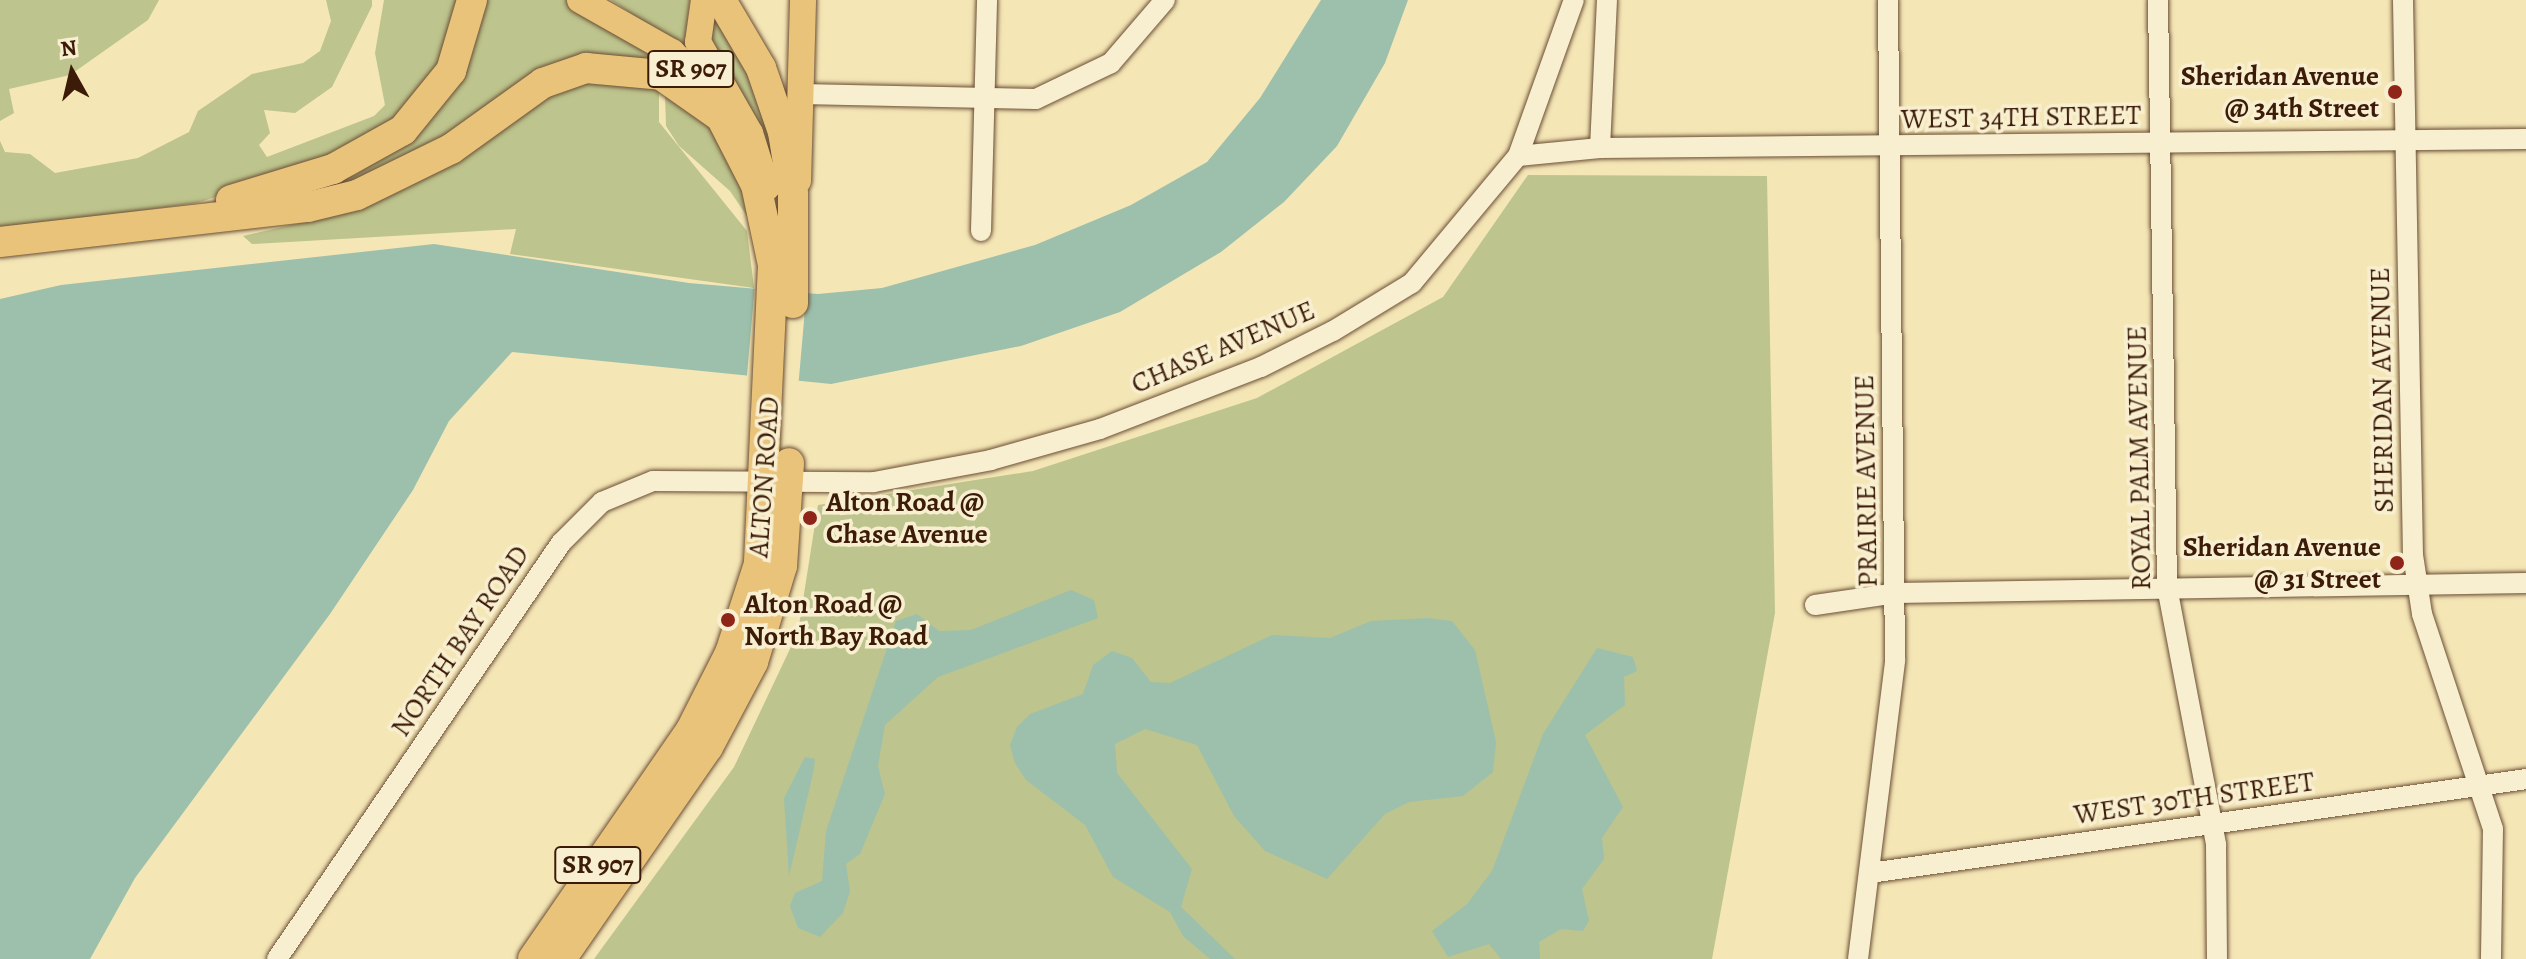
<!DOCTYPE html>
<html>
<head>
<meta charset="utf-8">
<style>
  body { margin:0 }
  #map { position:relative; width:2526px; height:959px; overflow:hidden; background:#f5e6b6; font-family:Alegreya,serif }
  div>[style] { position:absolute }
  .green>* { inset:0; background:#bdc48d }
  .water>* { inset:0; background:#9cc0ac }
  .pier>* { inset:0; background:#f5e6b6; transform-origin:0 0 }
  .roads { filter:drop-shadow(0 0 2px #6a4e34) drop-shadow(0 0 2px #6a4e34) }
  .minor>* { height:20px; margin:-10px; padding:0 10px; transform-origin:10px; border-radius:10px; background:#f8efd0 }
  .major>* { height:26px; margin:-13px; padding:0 13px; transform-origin:13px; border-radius:13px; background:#eac37b }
  .highway>* { height:30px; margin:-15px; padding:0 15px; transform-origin:15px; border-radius:15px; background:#eac37b }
  .dots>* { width:22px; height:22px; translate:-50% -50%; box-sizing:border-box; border:4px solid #f8efd0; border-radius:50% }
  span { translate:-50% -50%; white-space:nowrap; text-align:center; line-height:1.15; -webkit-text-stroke:7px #f8efd0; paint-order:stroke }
  .shield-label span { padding:2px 6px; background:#f8efd0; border:2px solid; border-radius:6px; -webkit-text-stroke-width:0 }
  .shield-label { font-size:26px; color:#3c1c08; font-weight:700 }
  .poi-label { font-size:28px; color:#3c1c08; font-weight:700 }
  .right { translate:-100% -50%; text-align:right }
  .left { translate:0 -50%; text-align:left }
  .street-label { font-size:28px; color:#3c1c08 }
  .north { position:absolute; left:32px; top:32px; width:80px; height:80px; -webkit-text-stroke:6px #f8efd0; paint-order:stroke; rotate:352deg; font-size:22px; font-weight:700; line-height:32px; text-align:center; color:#3c1c08 }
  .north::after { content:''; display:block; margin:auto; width:28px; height:36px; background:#3c1c08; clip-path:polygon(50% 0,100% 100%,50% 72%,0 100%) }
</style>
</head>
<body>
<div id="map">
  <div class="green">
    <i style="clip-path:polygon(0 0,159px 0,148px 20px,70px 75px,9px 89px,14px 113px,0 121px)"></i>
    <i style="clip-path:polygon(326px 0,372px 0,372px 6px,332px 87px,295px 113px,264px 110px,270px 133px,259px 145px,267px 157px,374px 116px,385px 105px,375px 53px,384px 0,457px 0,437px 70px,393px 122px,300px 172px,196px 203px,0 230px,0 141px,5px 152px,30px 154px,55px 173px,138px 158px,189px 132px,198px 111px,252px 74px,303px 63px,320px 51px,331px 21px)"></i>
    <i style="clip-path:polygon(483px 0,569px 0,684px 69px,603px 61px,394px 173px,307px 192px,355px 175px,423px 130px,462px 76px)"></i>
    <i style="clip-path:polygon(611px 0,690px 0,685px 43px,682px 47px)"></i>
    <i style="clip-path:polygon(712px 16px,736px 44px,777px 143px,781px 227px,772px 178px,708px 51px)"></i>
    <i style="clip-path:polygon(596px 79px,659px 89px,659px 122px,747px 231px,754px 288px,510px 254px,516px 229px,252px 244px,243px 236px,343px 213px,407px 188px,540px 100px)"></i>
    <i style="clip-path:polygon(665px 95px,677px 97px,733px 148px,753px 225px,730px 191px,679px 146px,666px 126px)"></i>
    <i style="clip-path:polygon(1528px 175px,1767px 176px,1775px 613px,1712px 959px,594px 959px,734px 767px,798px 632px,818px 505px,1033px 471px,1257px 398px,1443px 297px)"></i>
  </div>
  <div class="water">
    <i style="clip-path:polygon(1321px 0,1408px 0,1385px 63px,1337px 146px,1284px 202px,1221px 252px,1120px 312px,1021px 346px,831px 384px,512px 352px,449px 421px,413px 490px,330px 614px,135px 878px,90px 959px,0 959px,0 299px,61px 285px,434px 244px,689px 283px,818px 294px,882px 288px,1035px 245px,1131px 205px,1207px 162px,1260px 98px)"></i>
    <i style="clip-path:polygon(1071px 590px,1094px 600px,1098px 618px,938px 677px,885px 725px,878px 766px,885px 794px,860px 854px,846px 864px,850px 891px,843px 913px,820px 937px,798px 928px,790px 906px,795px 893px,822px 881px,826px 831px,896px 621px,917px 614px,939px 631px,971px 630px)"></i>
    <i style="clip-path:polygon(1428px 618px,1452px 621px,1475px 650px,1496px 742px,1493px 772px,1463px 796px,1409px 802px,1385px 814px,1327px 879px,1265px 851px,1234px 816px,1197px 745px,1145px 729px,1115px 744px,1117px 773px,1192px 869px,1181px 907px,1235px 959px,1210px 959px,1183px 936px,1170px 912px,1113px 877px,1085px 825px,1026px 780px,1015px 763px,1010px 745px,1017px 727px,1030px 714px,1083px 694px,1093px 665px,1112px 651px,1132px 658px,1151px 682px,1170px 683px,1272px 635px,1330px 638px,1371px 621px)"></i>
    <i style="clip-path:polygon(1597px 648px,1633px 657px,1637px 671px,1624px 677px,1625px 705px,1585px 735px,1623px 807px,1602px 838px,1604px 859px,1582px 889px,1589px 921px,1583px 931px,1561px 929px,1539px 942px,1540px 959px,1501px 959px,1489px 944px,1448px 957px,1432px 931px,1467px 904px,1492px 871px,1543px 734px)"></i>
    <i style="clip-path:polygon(805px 757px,815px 759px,814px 769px,789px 876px,784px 798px)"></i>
  </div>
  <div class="pier">
    <i style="left:755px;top:284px;width:52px;height:99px;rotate:5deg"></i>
  </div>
  <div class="roads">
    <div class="minor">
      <i style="left:2158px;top:0;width:587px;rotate:89.12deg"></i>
      <i style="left:2167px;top:587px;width:263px;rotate:79.2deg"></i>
      <i style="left:2216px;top:845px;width:114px;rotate:89.5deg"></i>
      <i style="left:2403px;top:0;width:555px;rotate:88.97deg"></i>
      <i style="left:2413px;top:555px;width:60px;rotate:81.3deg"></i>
      <i style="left:2422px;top:614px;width:226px;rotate:71.7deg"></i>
      <i style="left:2493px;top:829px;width:130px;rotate:90.9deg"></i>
      <i style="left:801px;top:94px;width:235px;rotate:1.2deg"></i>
      <i style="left:1036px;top:99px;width:83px;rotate:-25.6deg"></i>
      <i style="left:1111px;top:63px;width:83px;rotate:-49.4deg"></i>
      <i style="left:1600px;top:148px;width:148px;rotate:-87.3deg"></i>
      <i style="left:1518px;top:156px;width:82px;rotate:-5.6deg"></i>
      <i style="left:1600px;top:148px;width:926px;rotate:-0.56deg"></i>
      <i style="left:981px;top:231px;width:231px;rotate:-88.5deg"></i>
      <i style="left:1815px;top:605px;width:82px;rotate:-8.4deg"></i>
      <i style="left:1896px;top:593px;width:630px;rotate:-0.91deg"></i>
      <i style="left:1870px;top:873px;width:663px;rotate:-8.15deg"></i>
      <i style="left:277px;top:959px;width:504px;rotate:-55.68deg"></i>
      <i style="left:561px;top:543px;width:58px;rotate:-45deg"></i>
      <i style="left:602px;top:502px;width:55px;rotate:-22.4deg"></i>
      <i style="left:653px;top:481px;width:221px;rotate:0.3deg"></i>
      <i style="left:874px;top:482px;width:119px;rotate:-10.6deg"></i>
      <i style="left:991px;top:460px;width:113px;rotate:-15.9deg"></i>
      <i style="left:1100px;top:429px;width:173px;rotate:-21.1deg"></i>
      <i style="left:1261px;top:367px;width:80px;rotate:-26.6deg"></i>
      <i style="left:1333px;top:331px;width:92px;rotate:-31.3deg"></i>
      <i style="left:1412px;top:283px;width:165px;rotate:-50.2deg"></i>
      <i style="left:1518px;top:156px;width:166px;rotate:-70.3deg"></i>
      <i style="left:1858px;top:959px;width:301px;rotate:-82.9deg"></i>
      <i style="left:1895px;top:660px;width:660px;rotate:-90.61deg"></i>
    </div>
    <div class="major">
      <i style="left:580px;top:0;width:106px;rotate:29.5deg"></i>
      <i style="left:672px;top:52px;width:60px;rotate:45.7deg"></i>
      <i style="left:704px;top:0;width:42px;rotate:98.1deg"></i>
      <i style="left:698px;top:42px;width:105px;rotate:60.3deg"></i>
      <i style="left:750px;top:133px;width:57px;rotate:72.5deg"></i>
      <i style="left:798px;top:181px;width:181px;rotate:-88.4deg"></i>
    </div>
    <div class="highway">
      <i style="left:721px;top:0;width:79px;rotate:59.5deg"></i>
      <i style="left:761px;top:68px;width:68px;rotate:71deg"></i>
      <i style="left:783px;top:132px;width:63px;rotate:80.8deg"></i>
      <i style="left:793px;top:194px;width:109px;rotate:90deg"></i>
      <i style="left:231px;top:200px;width:107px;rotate:-16.9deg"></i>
      <i style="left:333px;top:169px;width:80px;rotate:-29.1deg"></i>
      <i style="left:403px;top:130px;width:76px;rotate:-50.9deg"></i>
      <i style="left:451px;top:71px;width:74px;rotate:-73.5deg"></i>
      <i style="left:0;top:242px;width:310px;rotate:-6.5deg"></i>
      <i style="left:308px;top:207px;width:50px;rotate:-13.8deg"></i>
      <i style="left:357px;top:195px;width:105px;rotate:-26.1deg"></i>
      <i style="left:451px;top:149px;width:113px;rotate:-35.7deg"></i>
      <i style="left:543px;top:83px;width:46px;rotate:-19.2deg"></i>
      <i style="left:586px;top:68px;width:75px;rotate:5.3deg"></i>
      <i style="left:661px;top:75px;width:73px;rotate:35deg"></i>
      <i style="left:721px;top:117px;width:76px;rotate:62.8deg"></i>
      <i style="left:756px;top:185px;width:82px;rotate:78deg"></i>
      <i style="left:773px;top:265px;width:299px;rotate:92.7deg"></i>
      <i style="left:759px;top:564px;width:94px;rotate:108deg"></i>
      <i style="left:730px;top:653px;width:86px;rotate:116.9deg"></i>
      <i style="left:691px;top:730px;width:278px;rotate:124.6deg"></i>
      <i style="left:561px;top:959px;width:258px;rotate:-55.3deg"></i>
      <i style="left:708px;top:747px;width:96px;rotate:-62.1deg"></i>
      <i style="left:753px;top:662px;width:100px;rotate:-73.2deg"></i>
      <i style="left:782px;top:566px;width:103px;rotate:-86.1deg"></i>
    </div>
  </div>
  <div class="dots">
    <i style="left:2395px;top:92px;background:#8f2418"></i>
    <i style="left:810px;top:518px;background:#8f2418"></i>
    <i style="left:2397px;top:563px;background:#8f2418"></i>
    <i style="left:728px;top:620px;background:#8f2418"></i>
  </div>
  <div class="shield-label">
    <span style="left:691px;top:69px">SR 907</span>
    <span style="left:598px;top:865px">SR 907</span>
  </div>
  <div class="poi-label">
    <span class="right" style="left:2379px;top:92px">Sheridan Avenue<br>@ 34th Street</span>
    <span class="left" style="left:826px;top:518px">Alton Road @<br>Chase Avenue</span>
    <span class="right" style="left:2381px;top:563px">Sheridan Avenue<br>@ 31 Street</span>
    <span class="left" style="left:744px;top:620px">Alton Road @<br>North Bay Road</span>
  </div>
  <div class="street-label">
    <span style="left:2021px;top:117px;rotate:-1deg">WEST 34TH STREET</span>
    <span style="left:1223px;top:347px;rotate:-23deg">CHASE AVENUE</span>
    <span style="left:2382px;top:390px;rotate:-91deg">SHERIDAN AVENUE</span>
    <span style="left:2139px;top:458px;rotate:-91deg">ROYAL PALM AVENUE</span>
    <span style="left:764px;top:477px;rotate:-86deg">ALTON ROAD</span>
    <span style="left:1866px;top:481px;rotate:-91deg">PRAIRIE AVENUE</span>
    <span style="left:460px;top:641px;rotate:-56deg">NORTH BAY ROAD</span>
    <span style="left:2194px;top:798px;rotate:-8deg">WEST 30TH STREET</span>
  </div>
  <div class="north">N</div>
</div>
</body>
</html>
